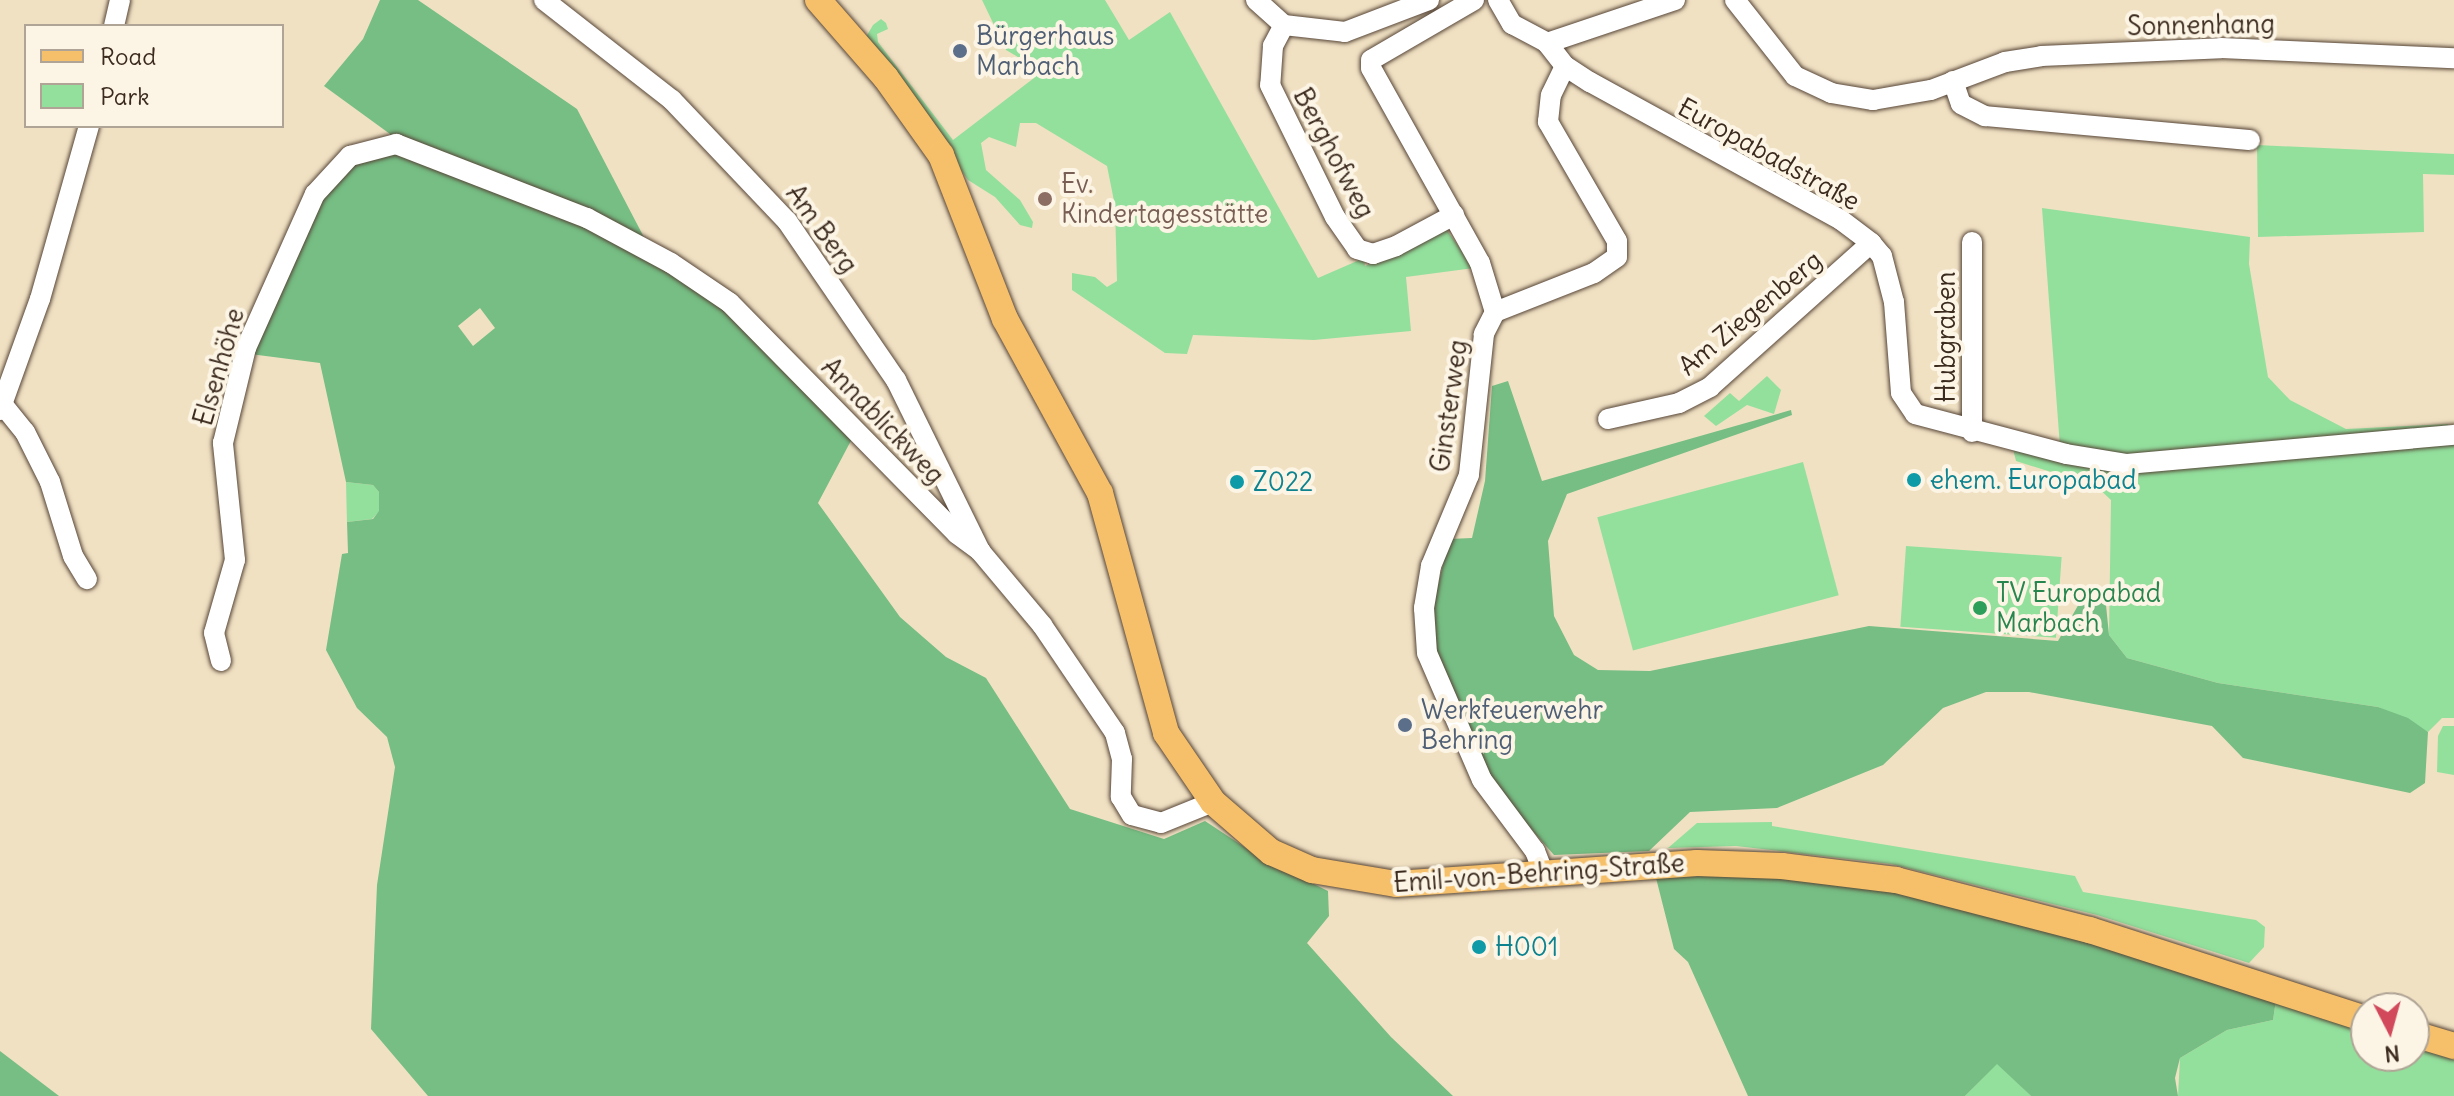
<!DOCTYPE html>
<html>
<head>
<meta charset="utf-8">
<style>
  body { margin:0 }
  #map { position:relative; width:2454px; height:1096px; overflow:hidden; background:#f1e1c3; font-family:Delius,sans-serif }
  div>[style] { position:absolute }
  .green>* { inset:0; background:#93e09d; transform-origin:0 0 }
  .forest>* { inset:0; background:#76be84 }
  .roads { filter:drop-shadow(0 0 2px #564537) drop-shadow(0 0 2px #564537) }
  .minor>* { height:20px; margin:-10px; padding:0 10px; transform-origin:10px; border-radius:10px; background:#fff }
  .major>* { height:26px; margin:-13px; padding:0 13px; transform-origin:13px; border-radius:13px; background:#f6c06b }
  .dots>* { width:22px; height:22px; translate:-50% -50%; box-sizing:border-box; border:4px solid #fcf5e5; border-radius:50% }
  span { translate:-50% -50%; white-space:nowrap; text-align:center; line-height:1.15; -webkit-text-stroke:8px #fcf5e5; paint-order:stroke }
  .street-label { font-size:26px; color:#3b2a1e }
  .service-label { font-size:26px; color:#4e5e75 }
  .left { translate:0 -50%; text-align:left }
  .education-label { font-size:26px; color:#785e54 }
  .culture-label { font-size:26px; color:#0d838f }
  .leisure-label { font-size:26px; color:#27864d }
  .legend { position:absolute; left:24px; top:24px; width:260px; height:104px; box-sizing:border-box; background:#fcf5e5; border:2px solid #afa495; margin:0; padding:10px 14px; list-style:none; font-size:24px; color:#3b2a1e }
  .legend li { display:flex; align-items:center; gap:16px; height:40px }
  .legend b { width:40px; border:2px solid #afa495 }
  .north { position:absolute; left:2350px; top:992px; width:80px; height:80px; box-sizing:border-box; background:#fcf5e5; border:2px solid #afa495; border-radius:50%; rotate:174deg; font-size:22px; font-weight:700; line-height:32px; text-align:center; color:#3b2a1e }
  .north::after { content:''; display:block; margin:auto; width:28px; height:36px; background:#d1495b; clip-path:polygon(50% 0,100% 100%,50% 72%,0 100%) }
</style>
</head>
<body>
<div id="map">
  <div class="green">
    <i style="clip-path:polygon(982px 0,1105px 0,1129px 40px,1170px 12px,1318px 278px,1364px 258px,1365px 266px,1446px 229px,1474px 268px,1406px 277px,1411px 331px,1314px 340px,1193px 335px,1187px 354px,1165px 353px,1072px 290px,1072px 273px,1095px 277px,1107px 287px,1117px 281px,1115px 206px,1107px 166px,1036px 123px,1020px 123px,1016px 147px,989px 137px,981px 143px,986px 170px,1020px 200px,1033px 222px,1032px 228px,1020px 225px,995px 197px,968px 180px,866px 37px,873px 25px,881px 19px,886px 23px,888px 29px,877px 34px,878px 42px,953px 140px,1034px 78px,1033px 66px,1006px 50px)"></i>
    <i style="clip-path:polygon(2257px 145px,2454px 154px,2454px 175px,2423px 174px,2424px 232px,2258px 237px)"></i>
    <i style="clip-path:polygon(2042px 208px,2250px 237px,2249px 264px,2268px 377px,2290px 400px,2346px 429px,2448px 424px,2454px 439px,2454px 718px,2442px 718px,2428px 732px,2378px 707px,2218px 683px,2127px 658px,2109px 635px,2111px 500px,2096px 486px,2016px 461px,2013px 449px,2061px 460px)"></i>
    <i style="clip-path:polygon(1767px 376px,1781px 390px,1774px 414px,1747px 405px,1716px 426px,1704px 416px,1730px 393px,1739px 401px)"></i>
    <i style="left:1803px;top:462px;width:138px;height:213px;rotate:75deg"></i>
    <i style="clip-path:polygon(346px 482px,373px 485px,379px 492px,379px 512px,372px 519px,347px 522px)"></i>
    <i style="left:1906px;top:546px;width:156px;height:81px;rotate:4deg"></i>
    <i style="clip-path:polygon(2443px 726px,2454px 726px,2454px 775px,2437px 772px,2438px 736px)"></i>
    <i style="clip-path:polygon(1772px 822px,1772px 826px,2075px 876px,2083px 892px,2256px 920px,2265px 927px,2264px 947px,2249px 963px,2097px 915px,1891px 864px,1736px 846px,1668px 848px,1697px 823px)"></i>
    <i style="clip-path:polygon(2276px 1000px,2366px 1031px,2366px 1056px,2414px 1056px,2414px 1047px,2454px 1060px,2454px 1096px,2178px 1096px,2180px 1058px,2227px 1030px,2273px 1020px)"></i>
    <i style="clip-path:polygon(1997px 1063px,2031px 1096px,1965px 1096px)"></i>
  </div>
  <div class="forest">
    <i style="clip-path:polygon(evenodd,380px 0,418px 0,577px 109px,648px 245px,726px 307px,854px 435px,818px 503px,900px 617px,946px 657px,986px 678px,1070px 809px,1164px 839px,1205px 821px,1261px 858px,1328px 891px,1329px 916px,1307px 943px,1391px 1037px,1453px 1096px,428px 1096px,371px 1029px,377px 885px,395px 767px,387px 737px,357px 708px,326px 650px,342px 554px,348px 553px,347px 522px,373px 519px,379px 511px,379px 492px,373px 485px,346px 482px,320px 363px,251px 354px,319px 197px,353px 158px,391px 148px,390px 134px,324px 86px,363px 39px,380px 0,480px 308px,495px 328px,473px 346px,458px 326px,480px 308px)"></i>
    <i style="clip-path:polygon(1508px 381px,1542px 481px,1791px 410px,1792px 415px,1567px 494px,1548px 541px,1554px 616px,1574px 655px,1598px 670px,1650px 671px,1869px 626px,2058px 641px,2085px 593px,2105px 595px,2109px 635px,2127px 658px,2218px 683px,2378px 707px,2408px 718px,2428px 732px,2425px 783px,2410px 793px,2243px 758px,2212px 726px,2029px 692px,1986px 692px,1943px 708px,1883px 765px,1777px 808px,1690px 812px,1649px 851px,1554px 855px,1487px 779px,1437px 652px,1432px 611px,1449px 539px,1472px 538px,1485px 481px,1492px 386px)"></i>
    <i style="clip-path:polygon(1775px 871px,1943px 896px,2276px 1000px,2273px 1020px,2227px 1030px,2180px 1058px,2175px 1078px,2178px 1096px,2031px 1096px,1997px 1064px,1965px 1096px,1748px 1096px,1688px 962px,1674px 949px,1656px 878px)"></i>
    <i style="clip-path:polygon(0 1051px,59px 1096px,0 1096px)"></i>
  </div>
  <div class="roads">
    <div class="minor">
      <i style="left:544px;top:0;width:162px;rotate:38deg"></i>
      <i style="left:672px;top:100px;width:167px;rotate:46.5deg"></i>
      <i style="left:787px;top:221px;width:193px;rotate:55.6deg"></i>
      <i style="left:896px;top:380px;width:191px;rotate:63.8deg"></i>
      <i style="left:1256px;top:0;width:38px;rotate:42deg"></i>
      <i style="left:1284px;top:25px;width:61px;rotate:6.5deg"></i>
      <i style="left:1345px;top:32px;width:90px;rotate:-20.9deg"></i>
      <i style="left:1474px;top:0;width:119px;rotate:149.8deg"></i>
      <i style="left:1371px;top:60px;width:8px;rotate:90deg"></i>
      <i style="left:1371px;top:68px;width:223px;rotate:60.8deg"></i>
      <i style="left:1480px;top:263px;width:51px;rotate:73deg"></i>
      <i style="left:1495px;top:312px;width:25px;rotate:117deg"></i>
      <i style="left:1484px;top:334px;width:142px;rotate:96.1deg"></i>
      <i style="left:1469px;top:475px;width:99px;rotate:112.7deg"></i>
      <i style="left:1431px;top:566px;width:43px;rotate:99.5deg"></i>
      <i style="left:1424px;top:608px;width:45px;rotate:86.2deg"></i>
      <i style="left:1427px;top:653px;width:138px;rotate:66.6deg"></i>
      <i style="left:1482px;top:780px;width:89px;rotate:53.3deg"></i>
      <i style="left:1535px;top:851px;width:25px;rotate:69deg"></i>
      <i style="left:1498px;top:0;width:28px;rotate:60deg"></i>
      <i style="left:1512px;top:24px;width:40px;rotate:28deg"></i>
      <i style="left:1547px;top:43px;width:29px;rotate:52deg"></i>
      <i style="left:1565px;top:66px;width:30px;rotate:33deg"></i>
      <i style="left:1590px;top:82px;width:286px;rotate:28.8deg"></i>
      <i style="left:1841px;top:220px;width:38px;rotate:37deg"></i>
      <i style="left:1871px;top:243px;width:17px;rotate:50deg"></i>
      <i style="left:1882px;top:256px;width:48px;rotate:75.4deg"></i>
      <i style="left:1894px;top:302px;width:91px;rotate:85.6deg"></i>
      <i style="left:1901px;top:393px;width:25px;rotate:56deg"></i>
      <i style="left:1915px;top:414px;width:156px;rotate:14.8deg"></i>
      <i style="left:2066px;top:454px;width:62px;rotate:9.3deg"></i>
      <i style="left:2127px;top:464px;width:328px;rotate:-5.1deg"></i>
      <i style="left:1735px;top:0;width:97px;rotate:51.7deg"></i>
      <i style="left:1795px;top:76px;width:40px;rotate:25deg"></i>
      <i style="left:1831px;top:93px;width:43px;rotate:9.5deg"></i>
      <i style="left:1873px;top:100px;width:59px;rotate:-9.8deg"></i>
      <i style="left:1931px;top:90px;width:79px;rotate:-20.7deg"></i>
      <i style="left:2005px;top:62px;width:36px;rotate:-9deg"></i>
      <i style="left:2041px;top:56px;width:180px;rotate:-2.5deg"></i>
      <i style="left:2221px;top:48px;width:233px;rotate:2.5deg"></i>
      <i style="left:1284px;top:25px;width:24px;rotate:118deg"></i>
      <i style="left:1273px;top:46px;width:39px;rotate:94deg"></i>
      <i style="left:1270px;top:85px;width:147px;rotate:63.8deg"></i>
      <i style="left:1335px;top:217px;width:39px;rotate:55deg"></i>
      <i style="left:1357px;top:249px;width:17px;rotate:17deg"></i>
      <i style="left:1373px;top:254px;width:24px;rotate:-19deg"></i>
      <i style="left:1396px;top:246px;width:66px;rotate:-28.1deg"></i>
      <i style="left:114px;top:26px;width:27px;rotate:-77deg"></i>
      <i style="left:1547px;top:43px;width:135px;rotate:-18.6deg"></i>
      <i style="left:1953px;top:81px;width:24px;rotate:71deg"></i>
      <i style="left:1961px;top:104px;width:27px;rotate:27deg"></i>
      <i style="left:1985px;top:116px;width:266px;rotate:5.2deg"></i>
      <i style="left:1972px;top:242px;width:190px;rotate:90deg"></i>
      <i style="left:1495px;top:312px;width:106px;rotate:-21.5deg"></i>
      <i style="left:1594px;top:273px;width:28px;rotate:-35deg"></i>
      <i style="left:1617px;top:257px;width:16px;rotate:-90deg"></i>
      <i style="left:1617px;top:241px;width:138px;rotate:-120.1deg"></i>
      <i style="left:1548px;top:122px;width:27px;rotate:-84deg"></i>
      <i style="left:1551px;top:95px;width:32px;rotate:-64deg"></i>
      <i style="left:3px;top:405px;width:35px;rotate:51deg"></i>
      <i style="left:25px;top:432px;width:56px;rotate:63.4deg"></i>
      <i style="left:50px;top:482px;width:77px;rotate:72.7deg"></i>
      <i style="left:73px;top:556px;width:27px;rotate:59deg"></i>
      <i style="left:0;top:410px;width:118px;rotate:-70.2deg"></i>
      <i style="left:40px;top:299px;width:180px;rotate:-74.2deg"></i>
      <i style="left:1608px;top:419px;width:73px;rotate:-12.7deg"></i>
      <i style="left:1679px;top:403px;width:35px;rotate:-27deg"></i>
      <i style="left:1710px;top:387px;width:216px;rotate:-41.8deg"></i>
      <i style="left:221px;top:661px;width:29px;rotate:-104deg"></i>
      <i style="left:214px;top:633px;width:76px;rotate:-74deg"></i>
      <i style="left:235px;top:560px;width:118px;rotate:-95.9deg"></i>
      <i style="left:223px;top:443px;width:98px;rotate:-76.4deg"></i>
      <i style="left:246px;top:348px;width:169px;rotate:-65.9deg"></i>
      <i style="left:315px;top:194px;width:52px;rotate:-47.4deg"></i>
      <i style="left:350px;top:156px;width:48px;rotate:-14.6deg"></i>
      <i style="left:396px;top:144px;width:205px;rotate:21.2deg"></i>
      <i style="left:587px;top:218px;width:95px;rotate:28.2deg"></i>
      <i style="left:671px;top:263px;width:71px;rotate:34.1deg"></i>
      <i style="left:730px;top:303px;width:324px;rotate:45.5deg"></i>
      <i style="left:957px;top:534px;width:29px;rotate:36deg"></i>
      <i style="left:980px;top:551px;width:97px;rotate:50deg"></i>
      <i style="left:1042px;top:625px;width:130px;rotate:55.9deg"></i>
      <i style="left:1115px;top:733px;width:27px;rotate:75deg"></i>
      <i style="left:1122px;top:759px;width:38px;rotate:92deg"></i>
      <i style="left:1121px;top:797px;width:21px;rotate:59deg"></i>
      <i style="left:1132px;top:815px;width:30px;rotate:15deg"></i>
      <i style="left:1161px;top:823px;width:56px;rotate:-22deg"></i>
    </div>
    <div class="major">
      <i style="left:818px;top:0;width:103px;rotate:48.9deg"></i>
      <i style="left:886px;top:78px;width:95px;rotate:54.5deg"></i>
      <i style="left:941px;top:155px;width:176px;rotate:68.7deg"></i>
      <i style="left:1005px;top:319px;width:198px;rotate:61.4deg"></i>
      <i style="left:1100px;top:493px;width:249px;rotate:74.6deg"></i>
      <i style="left:1166px;top:733px;width:83px;rotate:55.7deg"></i>
      <i style="left:1213px;top:802px;width:77px;rotate:40.8deg"></i>
      <i style="left:1271px;top:852px;width:45px;rotate:23.7deg"></i>
      <i style="left:1312px;top:870px;width:85px;rotate:9.5deg"></i>
      <i style="left:1396px;top:884px;width:302px;rotate:-4deg"></i>
      <i style="left:1697px;top:863px;width:85px;rotate:2deg"></i>
      <i style="left:1782px;top:866px;width:115px;rotate:7deg"></i>
      <i style="left:1896px;top:880px;width:200px;rotate:14.5deg"></i>
      <i style="left:2090px;top:930px;width:290px;rotate:17.9deg"></i>
      <i style="left:2414px;top:1034px;width:42px;rotate:16.7deg"></i>
    </div>
  </div>
  <div class="dots">
    <i style="left:960px;top:51px;background:#5c6f8a"></i>
    <i style="left:1045px;top:199px;background:#8d6e63"></i>
    <i style="left:1914px;top:480px;background:#0f9aa8"></i>
    <i style="left:1237px;top:482px;background:#0f9aa8"></i>
    <i style="left:1980px;top:608px;background:#2e9e5b"></i>
    <i style="left:1405px;top:725px;background:#5c6f8a"></i>
    <i style="left:1479px;top:947px;background:#0f9aa8"></i>
  </div>
  <div class="street-label">
    <span style="left:2201px;top:25px;rotate:-1deg">Sonnenhang</span>
    <span style="left:1334px;top:153px;rotate:62deg">Berghofweg</span>
    <span style="left:1769px;top:154px;rotate:29deg">Europabadstraße</span>
    <span style="left:822px;top:229px;rotate:54deg">Am Berg</span>
    <span style="left:1750px;top:313px;rotate:-40deg">Am Ziegenberg</span>
    <span style="left:1946px;top:337px;rotate:-90deg">Hubgraben</span>
    <span style="left:219px;top:367px;rotate:-74deg">Elsenhöhe</span>
    <span style="left:1449px;top:406px;rotate:-82deg">Ginsterweg</span>
    <span style="left:883px;top:421px;rotate:46deg">Annablickweg</span>
    <span style="left:1539px;top:873px;rotate:-4deg">Emil-von-Behring-Straße</span>
  </div>
  <div class="service-label">
    <span class="left" style="left:976px;top:51px">Bürgerhaus<br>Marbach</span>
    <span class="left" style="left:1421px;top:725px">Werkfeuerwehr<br>Behring</span>
  </div>
  <div class="education-label">
    <span class="left" style="left:1061px;top:199px">Ev.<br>Kindertagesstätte</span>
  </div>
  <div class="culture-label">
    <span class="left" style="left:1930px;top:480px">ehem. Europabad</span>
    <span class="left" style="left:1253px;top:482px">Z022</span>
    <span class="left" style="left:1495px;top:947px">H001</span>
  </div>
  <div class="leisure-label">
    <span class="left" style="left:1996px;top:608px">TV Europabad<br>Marbach</span>
  </div>
  <ul class="legend">
  <li><b style="height:10px;background:#f6c06b"></b>Road</li>
  <li><b style="height:22px;background:#93e09d"></b>Park</li>
  </ul>
  <div class="north">N</div>
</div>
</body>
</html>
